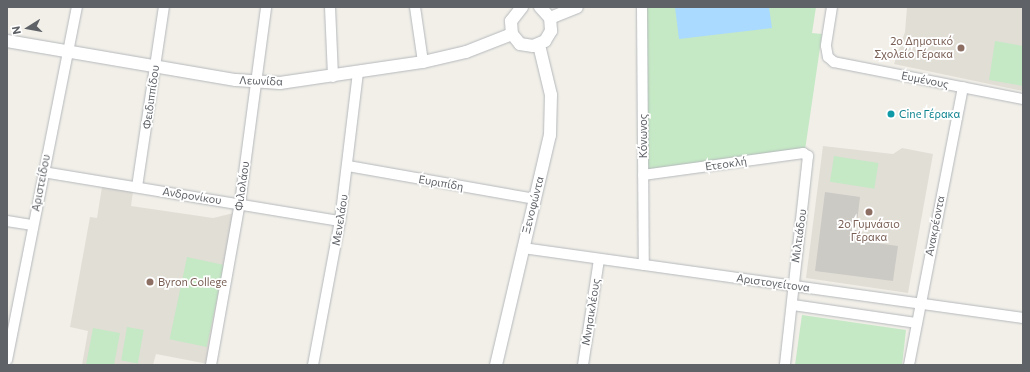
<!DOCTYPE html>
<html>
<head>
<meta charset="utf-8">
<style>
  body { margin:0 }
  #map { position:relative; width:1030px; height:372px; overflow:hidden; background:#f1efe8; font-family:Commissioner,sans-serif }
  div>[style] { position:absolute }
  .education>* { inset:0; background:#e1ded6 }
  .green>* { inset:0; background:#c5e8c5; transform-origin:0 0 }
  .water>* { inset:0; background:#aadaff }
  .building>* { inset:0; background:#cccac5 }
  .roads { filter:drop-shadow(0 0 1px #b5b8bc) drop-shadow(0 0 1px #b5b8bc) }
  .minor>* { height:10px; margin:-5px; padding:0 5px; transform-origin:5px; border-radius:5px; background:#fff }
  .tertiary>* { height:12px; margin:-6px; padding:0 6px; transform-origin:6px; border-radius:6px; background:#fff }
  .dots>* { width:11px; height:11px; translate:-50% -50%; box-sizing:border-box; border:2px solid #fff; border-radius:50% }
  span { translate:-50% -50%; white-space:nowrap; text-align:center; line-height:1.15; -webkit-text-stroke:3.5px #fff; paint-order:stroke }
  .education-label { font-size:11px; color:#785e54 }
  .right { translate:-100% -50%; text-align:right }
  .left { translate:0 -50%; text-align:left }
  .street-label { font-size:11px; color:#5f6368 }
  .culture-label { font-size:11px; color:#0d838f }
  .frame { position:absolute; inset:0; border:8px solid #5f6368; pointer-events:none }
  .north { position:absolute; left:8px; top:8px; width:40px; height:40px; -webkit-text-stroke:3px #fff; paint-order:stroke; rotate:259deg; font-size:11px; font-weight:700; line-height:16px; text-align:center; color:#5f6368 }
  .north::after { content:''; display:block; margin:auto; width:14px; height:18px; background:#5f6368; clip-path:polygon(50% 0,100% 100%,50% 72%,0 100%) }
</style>
</head>
<body>
<div id="map">
  <div class="education">
    <i style="clip-path:polygon(907px 7px,1023px 7px,1023px 91px,894px 64px,905px 32px)"></i>
    <i style="clip-path:polygon(823px 146px,893px 154px,902px 148px,933px 154px,908px 293px,806px 278px)"></i>
    <i style="clip-path:polygon(102px 187px,133px 191px,131px 206px,213px 218px,234px 213px,208px 364px,156px 354px,153px 365px,82px 365px,88px 331px,70px 327px,90px 217px,97px 218px)"></i>
  </div>
  <div class="green">
    <i style="clip-path:polygon(644px 7px,816px 7px,812px 33px,822px 34px,805px 150px,646px 172px)"></i>
    <i style="clip-path:polygon(995px 41px,1023px 46px,1023px 86px,989px 80px)"></i>
    <i style="left:834px;top:156px;width:45px;height:26px;rotate:9deg"></i>
    <i style="left:187px;top:257px;width:38px;height:84px;rotate:12deg"></i>
    <i style="clip-path:polygon(802px 315px,906px 330px,902px 365px,795px 365px)"></i>
    <i style="left:127px;top:327px;width:17px;height:34px;rotate:10deg"></i>
    <i style="clip-path:polygon(93px 328px,120px 333px,114px 365px,86px 365px)"></i>
  </div>
  <div class="water">
    <i style="clip-path:polygon(675px 7px,769px 7px,772px 28px,679px 39px)"></i>
  </div>
  <div class="building">
    <i style="clip-path:polygon(825px 192px,860px 197px,855px 240px,898px 246px,893px 281px,815px 271px)"></i>
  </div>
  <div class="roads">
    <div class="minor">
      <i style="left:330px;top:7px;width:70px;rotate:87.5deg"></i>
      <i style="left:415px;top:7px;width:56px;rotate:81.7deg"></i>
      <i style="left:642px;top:7px;width:258px;rotate:89.6deg"></i>
      <i style="left:832px;top:7px;width:39px;rotate:99deg"></i>
      <i style="left:826px;top:46px;width:11px;rotate:80deg"></i>
      <i style="left:828px;top:57px;width:8px;rotate:40deg"></i>
      <i style="left:834px;top:62px;width:193px;rotate:11.1deg"></i>
      <i style="left:348px;top:166px;width:190px;rotate:10deg"></i>
      <i style="left:43px;top:172px;width:301px;rotate:9.4deg"></i>
      <i style="left:643px;top:175px;width:162px;rotate:-7.8deg"></i>
      <i style="left:803px;top:153px;width:6px;rotate:31deg"></i>
      <i style="left:808px;top:156px;width:210px;rotate:96.3deg"></i>
      <i style="left:137px;top:187px;width:182px;rotate:-81.5deg"></i>
      <i style="left:7px;top:221px;width:26px;rotate:9deg"></i>
      <i style="left:523px;top:248px;width:505px;rotate:7.97deg"></i>
      <i style="left:793px;top:305px;width:124px;rotate:8.3deg"></i>
      <i style="left:7px;top:360px;width:360px;rotate:-78.8deg"></i>
      <i style="left:211px;top:365px;width:165px;rotate:-79.9deg"></i>
      <i style="left:240px;top:203px;width:198px;rotate:-82.4deg"></i>
      <i style="left:313px;top:365px;width:147px;rotate:-79.4deg"></i>
      <i style="left:340px;top:221px;width:149px;rotate:-83.1deg"></i>
      <i style="left:583px;top:365px;width:107px;rotate:-81.4deg"></i>
      <i style="left:909px;top:365px;width:283px;rotate:-79deg"></i>
    </div>
    <div class="tertiary">
      <i style="left:522px;top:7px;width:18px;rotate:128deg"></i>
      <i style="left:511px;top:21px;width:13px;rotate:86deg"></i>
      <i style="left:512px;top:34px;width:13px;rotate:51deg"></i>
      <i style="left:520px;top:44px;width:13px;rotate:9deg"></i>
      <i style="left:533px;top:46px;width:13px;rotate:-23deg"></i>
      <i style="left:545px;top:41px;width:12px;rotate:-59deg"></i>
      <i style="left:551px;top:31px;width:13px;rotate:-94deg"></i>
      <i style="left:550px;top:18px;width:15px;rotate:-132deg"></i>
      <i style="left:550px;top:18px;width:29px;rotate:-22deg"></i>
      <i style="left:7px;top:41px;width:232px;rotate:9.7deg"></i>
      <i style="left:236px;top:80px;width:44px;rotate:3.9deg"></i>
      <i style="left:280px;top:83px;width:145px;rotate:-8.4deg"></i>
      <i style="left:423px;top:62px;width:44px;rotate:-13.1deg"></i>
      <i style="left:466px;top:52px;width:49px;rotate:-21.4deg"></i>
      <i style="left:496px;top:365px;width:236px;rotate:-76.8deg"></i>
      <i style="left:550px;top:135px;width:40px;rotate:-88.6deg"></i>
      <i style="left:551px;top:95px;width:51px;rotate:-103.5deg"></i>
    </div>
  </div>
  <div class="dots">
    <i style="left:961px;top:48px;background:#8d6e63"></i>
    <i style="left:891px;top:114px;background:#0f9aa8"></i>
    <i style="left:869px;top:212px;background:#8d6e63"></i>
    <i style="left:150px;top:282px;background:#8d6e63"></i>
  </div>
  <div class="education-label">
    <span class="right" style="left:953px;top:48px">2ο Δημοτικό<br>Σχολείο Γέρακα</span>
    <span style="left:869px;top:231px">2ο Γυμνάσιο<br>Γέρακα</span>
    <span class="left" style="left:158px;top:282px">Byron College</span>
  </div>
  <div class="street-label">
    <span style="left:925px;top:80px;rotate:11deg">Ευμένους</span>
    <span style="left:261px;top:81px;rotate:2deg">Λεωνίδα</span>
    <span style="left:151px;top:97px;rotate:-82deg">Φειδιππίδου</span>
    <span style="left:643px;top:136px;rotate:-90deg">Κόνωνος</span>
    <span style="left:726px;top:164px;rotate:-8deg">Ετεοκλή</span>
    <span style="left:41px;top:183px;rotate:-79deg">Αριστείδου</span>
    <span style="left:441px;top:183px;rotate:10deg">Ευριπίδη</span>
    <span style="left:242px;top:186px;rotate:-82deg">Φιλολάου</span>
    <span style="left:192px;top:196px;rotate:9deg">Ανδρονίκου</span>
    <span style="left:533px;top:205px;rotate:-76deg">Ξενοφώντα</span>
    <span style="left:340px;top:220px;rotate:-81deg">Μενελάου</span>
    <span style="left:935px;top:226px;rotate:-79deg">Ανακρέοντα</span>
    <span style="left:799px;top:236px;rotate:-82deg">Μιλτιάδου</span>
    <span style="left:773px;top:283px;rotate:8deg">Αριστογείτονα</span>
    <span style="left:591px;top:312px;rotate:-81deg">Μνησικλέους</span>
  </div>
  <div class="culture-label">
    <span class="left" style="left:899px;top:114px">Cine Γέρακα</span>
  </div>
  <div class="frame"></div>
  <div class="north">N</div>
</div>
</body>
</html>
